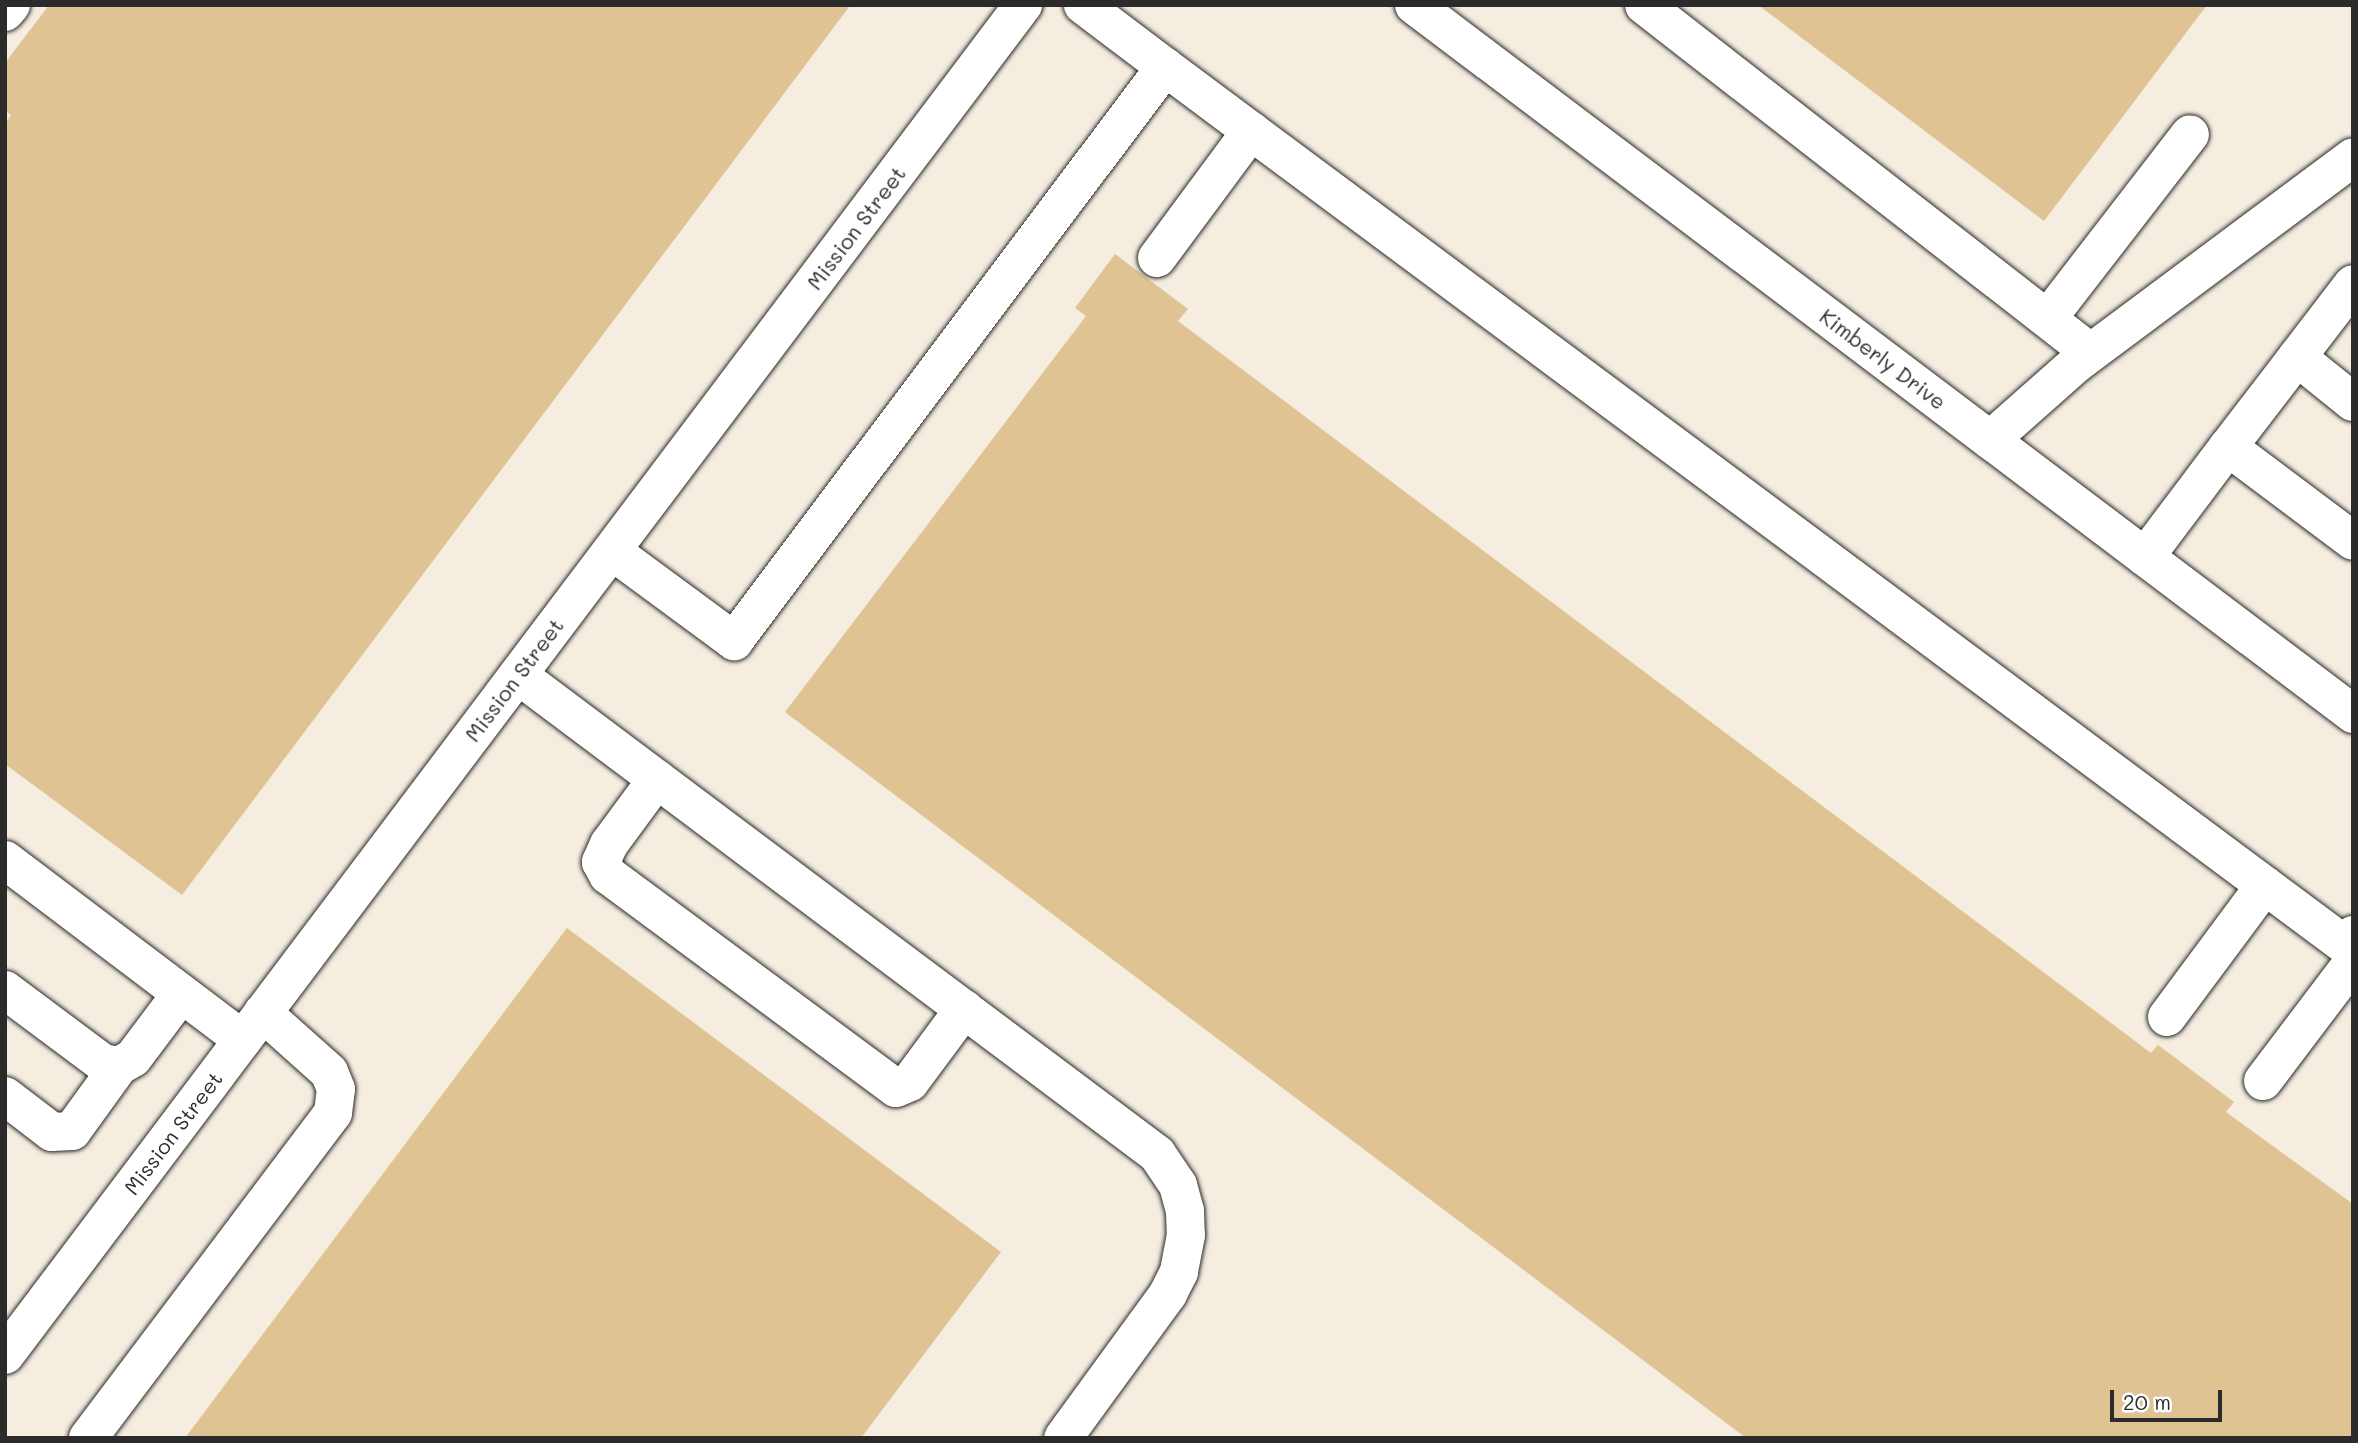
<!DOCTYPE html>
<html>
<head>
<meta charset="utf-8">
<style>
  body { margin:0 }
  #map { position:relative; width:2358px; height:1443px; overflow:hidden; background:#fff; font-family:Mali,sans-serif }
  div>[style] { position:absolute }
  .built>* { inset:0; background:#f5eddf; transform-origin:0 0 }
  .building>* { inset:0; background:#dfc393 }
  .roads { filter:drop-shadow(0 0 2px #2b2b2b) drop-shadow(0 0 2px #2b2b2b) }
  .minor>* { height:38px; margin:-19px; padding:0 19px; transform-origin:19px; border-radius:19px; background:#fff }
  span { translate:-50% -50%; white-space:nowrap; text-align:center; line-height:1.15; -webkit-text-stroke:7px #fff; paint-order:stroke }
  .street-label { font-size:21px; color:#2b2b2b }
  .frame { position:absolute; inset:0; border:7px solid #2b2b2b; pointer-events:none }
  .scale { position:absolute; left:2110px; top:1390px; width:112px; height:32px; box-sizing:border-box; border:4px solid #2b2b2b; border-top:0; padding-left:9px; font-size:21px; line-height:24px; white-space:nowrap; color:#2b2b2b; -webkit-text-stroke:5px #fff; paint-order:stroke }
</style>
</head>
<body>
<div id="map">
  <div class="built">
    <i style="left:5px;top:5px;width:2348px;height:1433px"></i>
  </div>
  <div class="building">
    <i style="clip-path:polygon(49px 5px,849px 7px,182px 895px,5px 764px,5px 124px,11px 115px,5px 111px,5px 63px)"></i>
    <i style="clip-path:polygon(1758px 5px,2207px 5px,2044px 221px)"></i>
    <i style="clip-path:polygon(1115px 254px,1188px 309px,1178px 321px,2151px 1053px,2158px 1045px,2234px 1102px,2226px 1112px,2353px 1204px,2353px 1438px,1746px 1438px,785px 712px,1086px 316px,1075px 308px)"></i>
    <i style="clip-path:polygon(567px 928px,1001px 1252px,861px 1438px,185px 1438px)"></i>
  </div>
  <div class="roads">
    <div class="minor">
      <i style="left:1414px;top:5px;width:1177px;rotate:37.05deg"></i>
      <i style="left:1644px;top:5px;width:566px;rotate:37.9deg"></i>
      <i style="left:5px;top:12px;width:9px;rotate:-49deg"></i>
      <i style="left:1251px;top:131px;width:1364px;rotate:36.65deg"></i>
      <i style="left:2345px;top:945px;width:13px;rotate:-51deg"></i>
      <i style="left:1157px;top:258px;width:158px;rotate:-53.5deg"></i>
      <i style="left:1251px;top:131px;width:107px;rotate:-143.3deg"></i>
      <i style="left:2048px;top:318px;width:232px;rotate:-52.3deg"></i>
      <i style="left:2297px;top:357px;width:72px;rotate:38.8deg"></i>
      <i style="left:1990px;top:440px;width:116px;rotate:-41.5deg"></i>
      <i style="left:2077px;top:363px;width:344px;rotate:-36.7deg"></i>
      <i style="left:2228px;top:447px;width:205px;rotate:-52.5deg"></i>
      <i style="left:612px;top:551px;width:152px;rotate:36.4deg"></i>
      <i style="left:734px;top:641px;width:718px;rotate:-53.1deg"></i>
      <i style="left:1165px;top:67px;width:103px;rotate:-142.9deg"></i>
      <i style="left:2145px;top:557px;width:138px;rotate:-53deg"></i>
      <i style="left:2228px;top:447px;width:156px;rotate:36.9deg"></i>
      <i style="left:518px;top:675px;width:799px;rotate:36.86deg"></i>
      <i style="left:1157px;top:1154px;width:37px;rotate:56deg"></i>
      <i style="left:1178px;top:1185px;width:27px;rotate:75deg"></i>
      <i style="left:1185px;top:1211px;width:24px;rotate:88deg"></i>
      <i style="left:1186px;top:1235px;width:38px;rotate:101deg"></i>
      <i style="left:1179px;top:1272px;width:25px;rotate:117deg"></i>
      <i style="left:1168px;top:1294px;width:178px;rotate:126.1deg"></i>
      <i style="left:657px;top:779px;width:81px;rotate:126.4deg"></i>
      <i style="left:609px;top:844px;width:20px;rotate:114deg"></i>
      <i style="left:601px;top:862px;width:15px;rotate:62deg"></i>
      <i style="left:608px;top:875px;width:358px;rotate:36.5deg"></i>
      <i style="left:896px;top:1088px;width:15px;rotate:-23deg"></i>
      <i style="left:910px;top:1082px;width:91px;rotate:-53.5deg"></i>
      <i style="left:5px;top:860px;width:298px;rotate:37.1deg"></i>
      <i style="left:5px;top:990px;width:122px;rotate:36.7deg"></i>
      <i style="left:103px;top:1063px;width:16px;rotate:11deg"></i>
      <i style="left:119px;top:1066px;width:16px;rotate:-30deg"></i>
      <i style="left:133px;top:1058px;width:80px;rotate:-53.1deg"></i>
      <i style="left:2167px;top:1017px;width:164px;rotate:-53.4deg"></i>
      <i style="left:2263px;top:1081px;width:149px;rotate:-52.9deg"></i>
      <i style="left:5px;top:1096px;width:59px;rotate:37.5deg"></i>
      <i style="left:52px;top:1132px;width:20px;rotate:-3deg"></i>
      <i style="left:72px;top:1131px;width:80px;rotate:-54.1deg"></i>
      <i style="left:5px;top:1355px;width:1691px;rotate:-52.98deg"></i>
      <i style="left:88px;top:1438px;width:407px;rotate:-53deg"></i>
      <i style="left:333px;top:1113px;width:24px;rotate:-83deg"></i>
      <i style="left:336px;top:1089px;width:18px;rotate:-112deg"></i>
      <i style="left:329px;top:1072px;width:89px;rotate:-138.2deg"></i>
    </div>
  </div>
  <div class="street-label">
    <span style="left:856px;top:228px;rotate:-53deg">Mission Street</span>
    <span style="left:1883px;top:359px;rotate:37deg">Kimberly Drive</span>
    <span style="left:514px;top:680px;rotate:-53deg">Mission Street</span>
    <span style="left:173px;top:1133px;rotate:-53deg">Mission Street</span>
  </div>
  <div class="frame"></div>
  <div class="scale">20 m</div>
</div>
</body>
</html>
